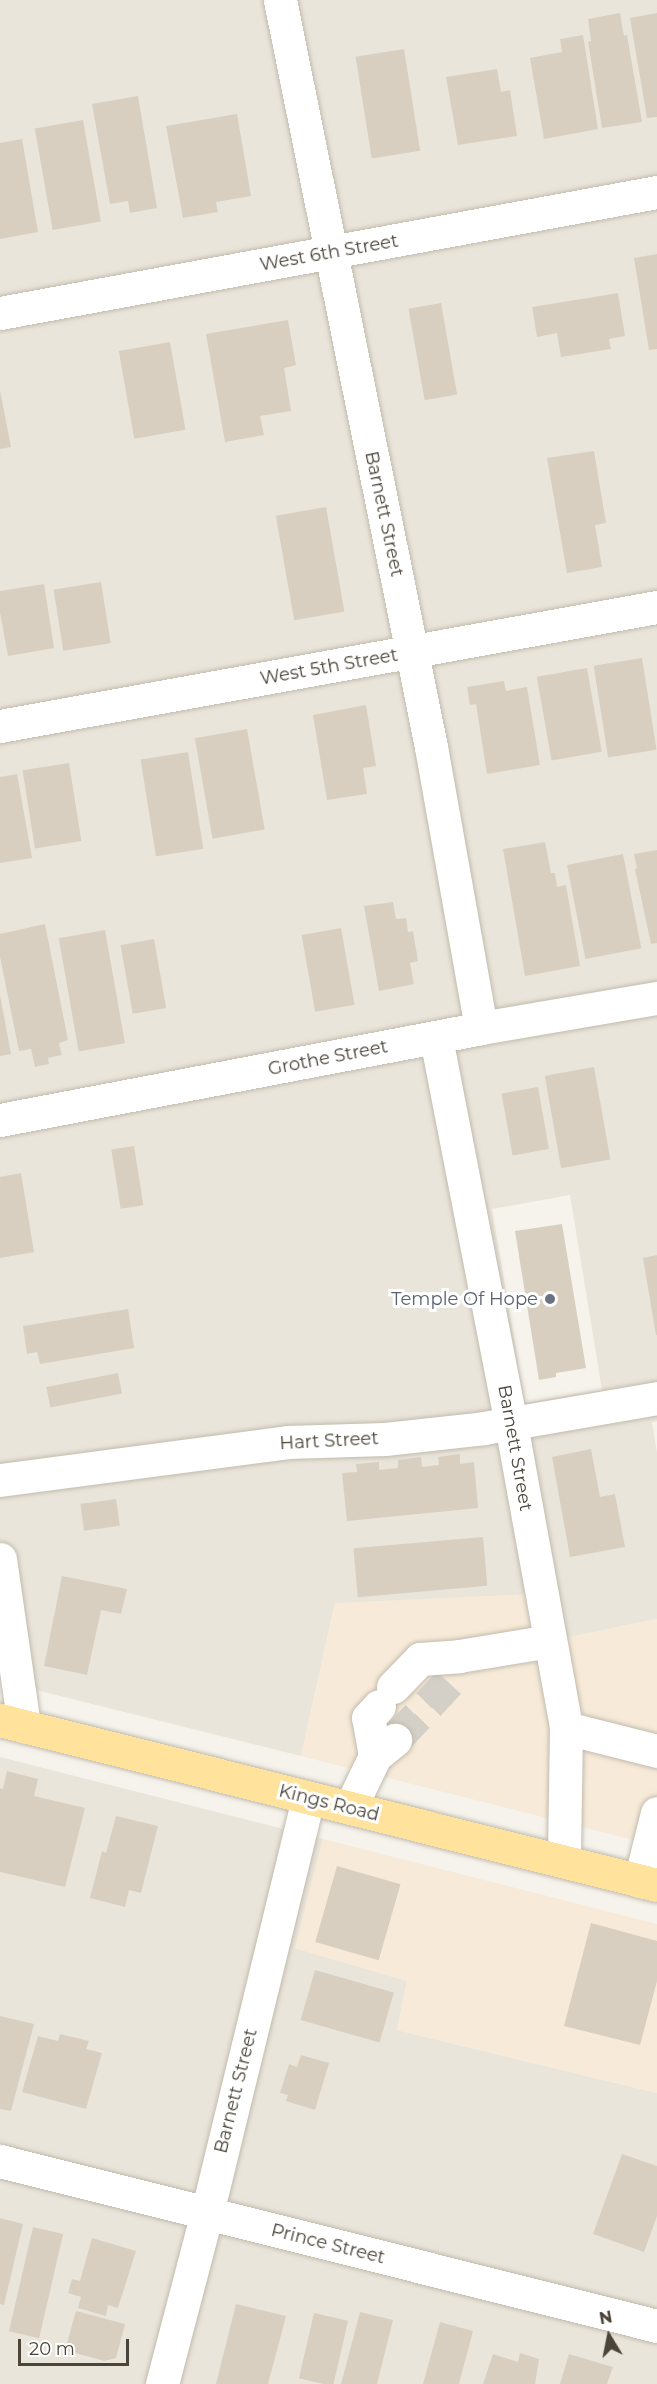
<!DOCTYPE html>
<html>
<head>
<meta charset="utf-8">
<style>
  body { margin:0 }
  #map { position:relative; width:657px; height:2384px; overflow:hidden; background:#f6f3ec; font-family:Montserrat,sans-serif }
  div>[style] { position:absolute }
  .residential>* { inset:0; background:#eae5da }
  .commercial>* { inset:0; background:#f7ead8 }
  .building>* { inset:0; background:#d8cfc1; transform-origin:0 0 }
  .minor-tunnel>* { height:33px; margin-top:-16.5px; transform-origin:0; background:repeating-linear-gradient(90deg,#d4d0c8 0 33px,transparent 0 49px) }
  .roads { filter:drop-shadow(0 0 2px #c2bbae) drop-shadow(0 0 2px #c2bbae) }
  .minor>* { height:33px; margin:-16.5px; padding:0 16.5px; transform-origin:16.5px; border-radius:16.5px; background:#fff }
  .major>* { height:33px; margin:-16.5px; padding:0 16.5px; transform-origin:16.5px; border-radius:16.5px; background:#ffe39c }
  .dots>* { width:16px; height:16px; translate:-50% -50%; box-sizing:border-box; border:3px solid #fff; border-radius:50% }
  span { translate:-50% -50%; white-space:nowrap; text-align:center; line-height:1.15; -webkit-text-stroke:6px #fff; paint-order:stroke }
  .street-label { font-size:18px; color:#4b4439 }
  .worship-label { font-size:18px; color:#5b616d }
  .right { translate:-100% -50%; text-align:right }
  .north { position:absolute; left:579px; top:2306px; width:60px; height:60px; -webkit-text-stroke:4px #fff; paint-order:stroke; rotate:350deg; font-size:16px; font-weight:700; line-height:24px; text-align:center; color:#4b4439 }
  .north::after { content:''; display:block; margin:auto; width:21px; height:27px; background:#4b4439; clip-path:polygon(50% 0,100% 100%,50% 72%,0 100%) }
  .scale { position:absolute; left:18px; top:2339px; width:111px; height:27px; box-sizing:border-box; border:3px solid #4b4439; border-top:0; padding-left:8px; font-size:18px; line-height:21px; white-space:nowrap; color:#4b4439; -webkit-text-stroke:4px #fff; paint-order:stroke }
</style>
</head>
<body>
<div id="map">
  <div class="residential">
    <i style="clip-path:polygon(evenodd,0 0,657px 0,657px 1421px,652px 1422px,657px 1453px,657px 1619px,565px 1638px,335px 1603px,301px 1756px,0 1681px,0 0,570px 1195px,602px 1390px,525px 1403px,492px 1209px,570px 1195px)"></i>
    <i style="clip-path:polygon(0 1757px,323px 1839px,295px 1948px,407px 1981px,397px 2030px,657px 2093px,657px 2384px,0 2384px)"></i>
  </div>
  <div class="commercial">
    <i style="clip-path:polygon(556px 1593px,565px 1638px,657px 1619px,657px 1846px,301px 1756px,335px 1603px)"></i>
    <i style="clip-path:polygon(323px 1839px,657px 1924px,657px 2093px,397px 2030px,407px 1981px,295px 1948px)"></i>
  </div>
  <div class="building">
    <i style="clip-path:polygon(620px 13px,624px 36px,627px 35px,642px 122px,602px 128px,588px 42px,591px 41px,588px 19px)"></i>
    <i style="clip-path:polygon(657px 13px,657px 117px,647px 118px,630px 18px)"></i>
    <i style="clip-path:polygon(583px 35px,598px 129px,544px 139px,530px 58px,562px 52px,560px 39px)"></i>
    <i style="left:404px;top:49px;width:103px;height:49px;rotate:81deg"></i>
    <i style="clip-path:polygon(497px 69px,501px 92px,510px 90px,517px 136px,458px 145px,446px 77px)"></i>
    <i style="clip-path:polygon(138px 96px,157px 208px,130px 213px,128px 201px,110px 204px,92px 104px)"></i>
    <i style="clip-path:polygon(237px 114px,251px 196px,216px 202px,218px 212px,183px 218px,166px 126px)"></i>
    <i style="left:83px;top:120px;width:103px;height:49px;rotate:80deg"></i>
    <i style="clip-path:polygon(22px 139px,38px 232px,0 239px,0 143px)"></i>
    <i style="clip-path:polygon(657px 254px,657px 349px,649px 350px,634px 258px)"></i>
    <i style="clip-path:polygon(618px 293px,625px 336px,609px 339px,611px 349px,561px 357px,557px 333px,537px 337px,532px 307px)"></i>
    <i style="left:441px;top:303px;width:93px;height:33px;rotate:80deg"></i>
    <i style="clip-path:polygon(288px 320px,296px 365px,284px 368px,291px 411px,260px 416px,264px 435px,225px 442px,206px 334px)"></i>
    <i style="left:170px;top:342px;width:89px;height:52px;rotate:80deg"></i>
    <i style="clip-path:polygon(0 390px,11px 447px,0 449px)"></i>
    <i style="clip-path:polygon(594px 451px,606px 523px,595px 525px,602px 567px,567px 573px,547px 458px)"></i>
    <i style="left:326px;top:507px;width:106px;height:51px;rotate:80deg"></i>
    <i style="left:101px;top:582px;width:62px;height:48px;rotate:81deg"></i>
    <i style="clip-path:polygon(44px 584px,54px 648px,8px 656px,0 613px,0 591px)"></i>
    <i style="left:642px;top:658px;width:93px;height:49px;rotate:81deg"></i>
    <i style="left:587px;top:668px;width:85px;height:51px;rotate:80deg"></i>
    <i style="clip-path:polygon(504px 681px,506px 691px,527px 687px,540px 765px,487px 774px,476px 704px,470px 705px,467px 687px)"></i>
    <i style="clip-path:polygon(366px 705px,376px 766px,363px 768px,367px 794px,327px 800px,313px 715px)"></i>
    <i style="left:247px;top:729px;width:102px;height:53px;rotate:80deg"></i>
    <i style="left:188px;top:752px;width:98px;height:48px;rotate:81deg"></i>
    <i style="left:69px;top:763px;width:79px;height:47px;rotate:81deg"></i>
    <i style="clip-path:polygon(17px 774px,32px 858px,0 863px,0 777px)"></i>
    <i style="clip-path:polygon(545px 842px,551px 873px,555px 873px,557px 887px,566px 885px,580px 966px,525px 976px,503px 849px)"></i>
    <i style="clip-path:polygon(657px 850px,657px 943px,651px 944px,635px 869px,637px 868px,634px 854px)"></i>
    <i style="left:623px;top:854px;width:96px;height:57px;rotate:79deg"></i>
    <i style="clip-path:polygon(393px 902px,396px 919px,406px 918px,408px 932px,413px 931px,418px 961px,410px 963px,414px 984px,379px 991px,364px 906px)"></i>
    <i style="clip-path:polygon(45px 924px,68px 1040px,59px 1043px,62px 1055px,48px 1058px,49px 1064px,35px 1067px,31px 1049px,19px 1051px,0 957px,0 934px)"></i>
    <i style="left:341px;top:928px;width:78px;height:40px;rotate:80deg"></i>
    <i style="left:105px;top:930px;width:115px;height:47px;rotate:80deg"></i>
    <i style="left:154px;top:939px;width:70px;height:34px;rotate:80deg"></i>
    <i style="clip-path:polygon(0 995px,11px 1054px,0 1056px)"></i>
    <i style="left:594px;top:1067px;width:94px;height:50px;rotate:80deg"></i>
    <i style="left:538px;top:1087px;width:63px;height:37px;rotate:80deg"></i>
    <i style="left:134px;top:1146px;width:60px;height:23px;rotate:81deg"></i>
    <i style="clip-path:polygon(21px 1173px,34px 1252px,0 1258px,0 1177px)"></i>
    <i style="clip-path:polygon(562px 1224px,586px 1368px,556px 1373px,556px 1377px,539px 1380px,515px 1231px)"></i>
    <i style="clip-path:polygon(657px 1255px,657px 1335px,656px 1335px,643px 1258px)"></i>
    <i style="clip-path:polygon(128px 1309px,134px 1348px,40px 1364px,37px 1352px,27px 1354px,23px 1326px)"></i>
    <i style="left:118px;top:1373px;width:21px;height:73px;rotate:79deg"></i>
    <i style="clip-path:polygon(591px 1449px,600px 1497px,615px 1494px,625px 1547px,570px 1557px,552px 1457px)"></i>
    <i style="clip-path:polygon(460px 1454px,460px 1464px,474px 1462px,478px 1508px,347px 1521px,342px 1473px,357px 1472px,356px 1464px,379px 1462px,379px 1470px,398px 1468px,398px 1460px,421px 1457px,422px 1467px,439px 1465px,438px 1457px)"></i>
    <i style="left:116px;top:1499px;width:27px;height:36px;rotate:82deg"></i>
    <i style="left:483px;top:1537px;width:49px;height:130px;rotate:85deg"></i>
    <i style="clip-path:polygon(62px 1576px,127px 1589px,121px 1614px,101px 1610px,87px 1675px,44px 1666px)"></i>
    <i style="clip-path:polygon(7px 1771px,38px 1779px,34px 1796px,85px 1808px,65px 1887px,0 1872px,0 1788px,3px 1789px)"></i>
    <i style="clip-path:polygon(116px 1816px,158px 1826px,141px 1893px,129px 1890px,125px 1907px,90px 1898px,102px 1851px,106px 1853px)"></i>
    <i style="left:337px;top:1866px;width:66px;height:79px;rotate:16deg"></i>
    <i style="clip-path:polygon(591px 1923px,657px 1941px,657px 1981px,640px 2045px,564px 2026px)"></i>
    <i style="left:315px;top:1970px;width:82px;height:52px;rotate:16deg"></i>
    <i style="clip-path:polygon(0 2016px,34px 2024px,11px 2111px,0 2109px)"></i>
    <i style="clip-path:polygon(60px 2034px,89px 2041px,86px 2049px,102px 2053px,86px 2109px,22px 2092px,38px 2036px,58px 2041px)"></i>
    <i style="clip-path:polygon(301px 2055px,329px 2063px,315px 2110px,286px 2101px,288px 2095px,280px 2093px,289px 2064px,297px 2067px)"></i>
    <i style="clip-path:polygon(622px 2154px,657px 2166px,657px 2216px,644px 2252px,593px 2234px)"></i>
    <i style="clip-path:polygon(0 2218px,23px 2224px,4px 2305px,0 2304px)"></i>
    <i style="left:33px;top:2227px;width:31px;height:107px;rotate:13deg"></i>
    <i style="clip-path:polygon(92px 2238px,136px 2251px,118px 2308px,108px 2305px,106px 2316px,78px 2308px,81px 2297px,68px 2293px,72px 2279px,80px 2281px)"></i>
    <i style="clip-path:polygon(236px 2304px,286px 2316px,268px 2384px,216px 2384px)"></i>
    <i style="clip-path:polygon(76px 2311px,125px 2324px,116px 2358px,104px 2361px,65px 2350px)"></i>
    <i style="clip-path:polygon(360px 2312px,393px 2320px,377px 2384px,341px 2384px)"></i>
    <i style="left:314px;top:2313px;width:35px;height:67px;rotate:13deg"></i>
    <i style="clip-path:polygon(440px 2322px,473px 2331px,459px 2384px,423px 2384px)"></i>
    <i style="clip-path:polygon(520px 2353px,539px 2359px,535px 2384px,483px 2384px,493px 2354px,518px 2362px)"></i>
    <i style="clip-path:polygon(569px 2354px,613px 2367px,607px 2384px,560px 2384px)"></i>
  </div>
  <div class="minor-tunnel">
    <i style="left:395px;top:1740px;width:79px;rotate:-47deg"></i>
  </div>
  <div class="roads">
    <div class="minor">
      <i style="left:280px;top:0;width:762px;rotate:78.57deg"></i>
      <i style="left:431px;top:747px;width:285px;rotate:79.9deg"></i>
      <i style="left:0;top:313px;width:668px;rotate:-10.44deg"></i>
      <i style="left:0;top:726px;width:668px;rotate:-10.27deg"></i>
      <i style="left:436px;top:1038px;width:393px;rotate:79deg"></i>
      <i style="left:511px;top:1424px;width:309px;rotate:79.7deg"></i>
      <i style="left:566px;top:1728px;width:133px;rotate:90.9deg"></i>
      <i style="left:0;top:1120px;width:490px;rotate:-10.8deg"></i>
      <i style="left:481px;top:1028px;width:179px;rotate:-9.7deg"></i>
      <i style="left:0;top:1480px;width:290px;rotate:-7.5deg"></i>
      <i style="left:287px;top:1442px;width:98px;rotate:-1.8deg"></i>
      <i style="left:385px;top:1439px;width:100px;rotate:-6.3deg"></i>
      <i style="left:484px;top:1428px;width:176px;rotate:-9.8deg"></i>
      <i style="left:0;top:1559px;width:169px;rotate:81.8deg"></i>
      <i style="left:393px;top:1687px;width:39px;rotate:-46deg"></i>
      <i style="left:420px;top:1659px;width:39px;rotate:-4deg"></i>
      <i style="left:459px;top:1656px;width:92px;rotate:-9.4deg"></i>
      <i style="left:566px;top:1728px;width:94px;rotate:14.2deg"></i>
      <i style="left:375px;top:1756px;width:39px;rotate:-100deg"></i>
      <i style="left:368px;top:1718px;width:16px;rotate:-47deg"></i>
      <i style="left:350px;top:1808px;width:58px;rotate:-64.3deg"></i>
      <i style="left:375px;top:1756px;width:26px;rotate:-39deg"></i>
      <i style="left:640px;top:1881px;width:70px;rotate:-76deg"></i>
      <i style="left:0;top:2161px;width:677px;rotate:14.1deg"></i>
      <i style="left:162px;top:2384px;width:177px;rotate:-75.3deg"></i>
      <i style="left:207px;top:2213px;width:427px;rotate:-76.3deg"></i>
    </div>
    <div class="major">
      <i style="left:0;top:1720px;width:677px;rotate:14.1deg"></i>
    </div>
  </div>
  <div class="dots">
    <i style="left:550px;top:1299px;background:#6b7280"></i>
  </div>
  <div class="street-label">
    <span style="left:329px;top:253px;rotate:-10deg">West 6th Street</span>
    <span style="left:384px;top:514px;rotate:78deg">Barnett Street</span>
    <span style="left:329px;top:667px;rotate:-10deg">West 5th Street</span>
    <span style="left:328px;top:1058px;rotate:-11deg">Grothe Street</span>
    <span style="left:329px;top:1441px;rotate:-3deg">Hart Street</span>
    <span style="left:515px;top:1448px;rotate:80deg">Barnett Street</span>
    <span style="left:329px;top:1803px;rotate:14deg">Kings Road</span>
    <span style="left:236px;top:2091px;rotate:-76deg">Barnett Street</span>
    <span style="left:328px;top:2244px;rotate:14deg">Prince Street</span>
  </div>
  <div class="worship-label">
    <span class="right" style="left:538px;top:1299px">Temple Of Hope</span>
  </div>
  <div class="north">N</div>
  <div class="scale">20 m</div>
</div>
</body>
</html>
